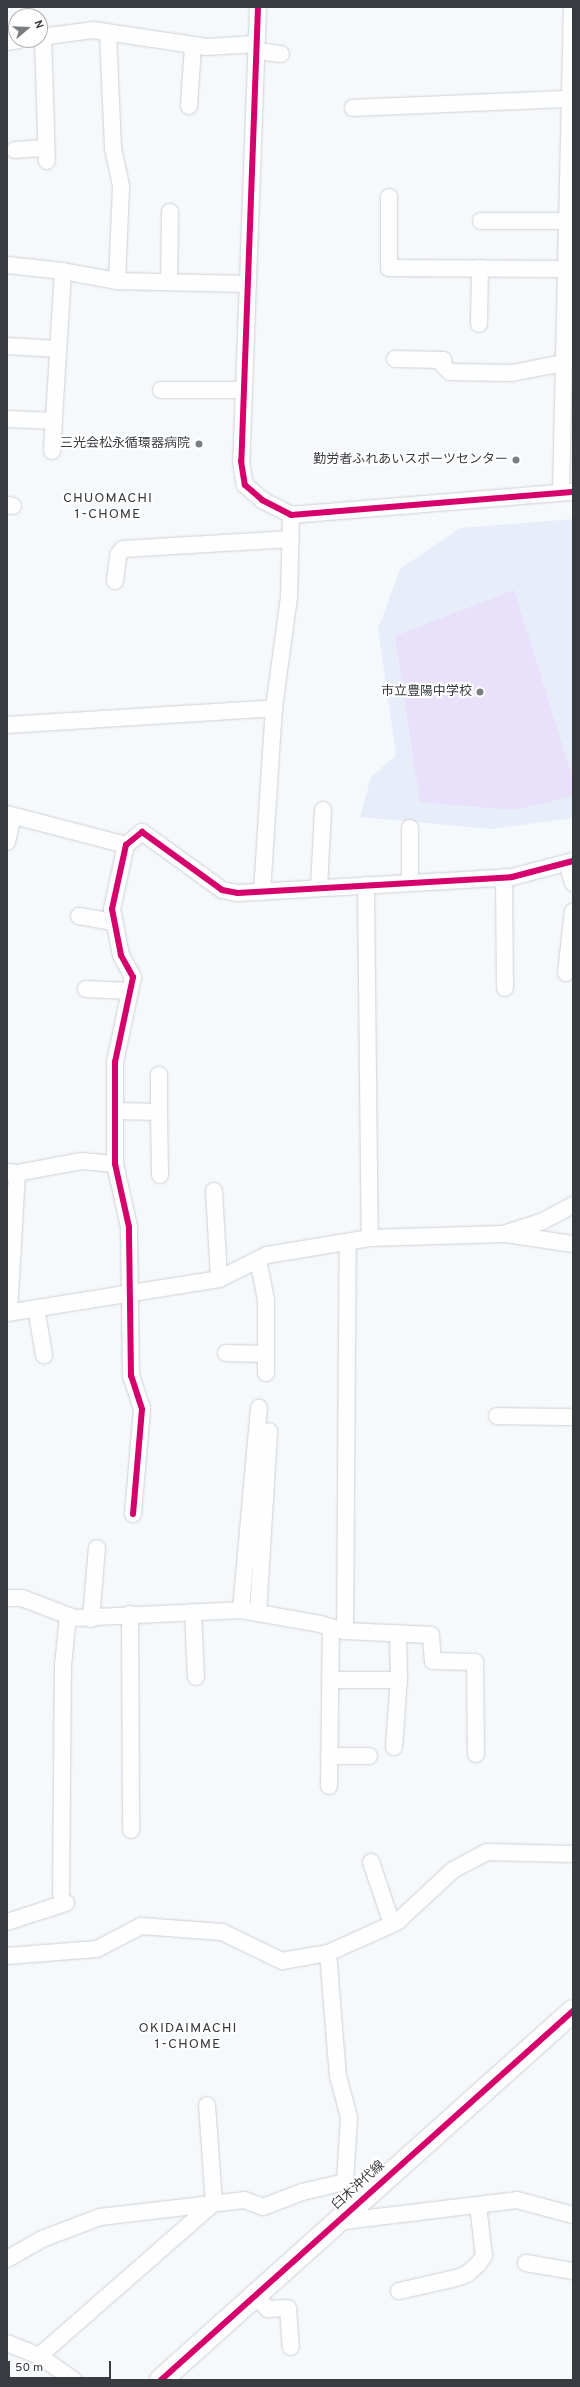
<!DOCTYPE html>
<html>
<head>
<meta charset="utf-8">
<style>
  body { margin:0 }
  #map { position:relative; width:580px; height:2387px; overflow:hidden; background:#f6f9fc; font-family:Overpass,"Noto Sans JP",sans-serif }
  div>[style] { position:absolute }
  .built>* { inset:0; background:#e7eef9 }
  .green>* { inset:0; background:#e9e0fa }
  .roads { filter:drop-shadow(0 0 1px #ced1d4) drop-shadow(0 0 1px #ced1d4) }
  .street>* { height:16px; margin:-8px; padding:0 8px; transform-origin:8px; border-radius:8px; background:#fefeff }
  .secondary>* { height:22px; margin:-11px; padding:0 11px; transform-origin:11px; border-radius:11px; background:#fefeff }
  .cycleway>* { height:6px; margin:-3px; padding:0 3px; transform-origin:3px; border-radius:3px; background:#d6006c }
  .dots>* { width:11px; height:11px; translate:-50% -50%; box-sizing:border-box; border:2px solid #fff; border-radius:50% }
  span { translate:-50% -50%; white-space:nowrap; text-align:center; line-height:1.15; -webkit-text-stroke:4px #fff; paint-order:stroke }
  .poi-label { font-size:13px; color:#383b3f }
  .right { translate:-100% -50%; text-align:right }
  .street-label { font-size:13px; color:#383b3f }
  .neighbourhood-label { font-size:14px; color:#383b3f; letter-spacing:1px }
  .frame { position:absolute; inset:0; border:8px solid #383b3f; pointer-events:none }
  .north { position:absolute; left:8px; top:8px; width:40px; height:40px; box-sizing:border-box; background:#fff; border:1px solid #afb1b2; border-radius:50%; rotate:71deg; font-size:11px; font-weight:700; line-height:16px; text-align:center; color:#383b3f }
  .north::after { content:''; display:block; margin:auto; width:14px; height:18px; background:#7a7e81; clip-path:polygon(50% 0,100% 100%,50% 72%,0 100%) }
  .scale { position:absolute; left:8px; top:2361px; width:103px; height:18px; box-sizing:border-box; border:2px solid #383b3f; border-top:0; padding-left:5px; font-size:12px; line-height:14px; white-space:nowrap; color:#383b3f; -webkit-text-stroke:3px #fff; paint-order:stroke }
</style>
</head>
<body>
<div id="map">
  <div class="built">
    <i style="clip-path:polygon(573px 519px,573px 818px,491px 829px,360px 817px,371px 777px,396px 755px,378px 629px,400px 569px,460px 528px)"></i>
  </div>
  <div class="green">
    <i style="clip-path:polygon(514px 590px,573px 779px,573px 796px,514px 810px,420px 802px,395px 636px)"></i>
  </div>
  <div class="roads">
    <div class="street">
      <i style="left:258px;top:7px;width:454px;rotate:92.1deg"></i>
      <i style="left:241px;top:461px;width:24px;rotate:81deg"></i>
      <i style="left:245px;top:485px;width:23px;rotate:41deg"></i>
      <i style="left:262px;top:500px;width:33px;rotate:27deg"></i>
      <i style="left:291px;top:515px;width:283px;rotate:-4.7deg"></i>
      <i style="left:108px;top:33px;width:115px;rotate:87.5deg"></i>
      <i style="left:113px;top:148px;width:40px;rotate:78deg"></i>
      <i style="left:121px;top:187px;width:94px;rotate:92.4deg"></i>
      <i style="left:40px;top:37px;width:53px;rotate:-7.5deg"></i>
      <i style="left:93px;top:30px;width:115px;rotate:8.5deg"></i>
      <i style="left:207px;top:47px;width:49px;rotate:-3.5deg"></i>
      <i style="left:43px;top:37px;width:124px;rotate:88.2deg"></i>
      <i style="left:7px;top:42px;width:12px;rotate:-9deg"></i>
      <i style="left:256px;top:51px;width:25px;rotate:7deg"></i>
      <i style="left:189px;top:106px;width:61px;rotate:-86.2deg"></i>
      <i style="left:353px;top:108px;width:217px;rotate:-2.4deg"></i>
      <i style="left:15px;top:150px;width:31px;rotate:-4deg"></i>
      <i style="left:389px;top:197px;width:71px;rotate:90deg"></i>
      <i style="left:389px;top:268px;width:176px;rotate:0.3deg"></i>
      <i style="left:481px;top:221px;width:85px"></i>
      <i style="left:7px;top:265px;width:56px;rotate:6.1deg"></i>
      <i style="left:63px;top:271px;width:55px;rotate:10.5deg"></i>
      <i style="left:117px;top:281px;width:131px;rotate:1.3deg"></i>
      <i style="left:169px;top:282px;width:70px;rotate:-89.2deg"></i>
      <i style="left:479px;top:324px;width:56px;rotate:-89deg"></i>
      <i style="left:7px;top:346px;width:51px;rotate:3.4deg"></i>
      <i style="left:395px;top:359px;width:48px;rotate:1.2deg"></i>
      <i style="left:443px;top:360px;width:5px;rotate:90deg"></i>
      <i style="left:443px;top:365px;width:10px;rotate:45deg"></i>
      <i style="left:450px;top:372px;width:62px;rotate:0.9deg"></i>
      <i style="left:512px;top:373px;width:53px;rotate:-10.9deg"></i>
      <i style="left:161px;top:390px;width:83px"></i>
      <i style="left:7px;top:419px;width:47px;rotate:2.4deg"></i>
      <i style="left:52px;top:451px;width:180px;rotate:-86.5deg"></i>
      <i style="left:561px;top:492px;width:485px;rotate:-88.7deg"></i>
      <i style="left:7px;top:505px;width:6px;rotate:9deg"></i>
      <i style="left:115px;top:581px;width:26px;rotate:-83deg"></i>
      <i style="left:118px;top:555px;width:8px;rotate:-50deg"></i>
      <i style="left:123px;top:549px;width:168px;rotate:-3.4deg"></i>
      <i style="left:7px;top:725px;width:268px;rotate:-3.6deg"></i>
      <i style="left:7px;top:814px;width:123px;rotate:14.6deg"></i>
      <i style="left:410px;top:828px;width:55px;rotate:90deg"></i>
      <i style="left:7px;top:842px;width:26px;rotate:-77deg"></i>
      <i style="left:567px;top:863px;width:21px;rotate:73deg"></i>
      <i style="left:504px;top:877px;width:111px;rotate:89.5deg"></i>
      <i style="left:366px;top:885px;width:353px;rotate:89.4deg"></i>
      <i style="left:319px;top:887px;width:77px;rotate:-87deg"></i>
      <i style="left:262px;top:892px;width:184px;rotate:-86.3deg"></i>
      <i style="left:274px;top:708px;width:112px;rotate:-82.3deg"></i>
      <i style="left:289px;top:597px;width:82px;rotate:-88.6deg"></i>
      <i style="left:79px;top:916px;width:36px;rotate:10deg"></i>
      <i style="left:566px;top:973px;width:62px;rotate:-83.6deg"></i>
      <i style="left:86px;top:989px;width:44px;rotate:2.6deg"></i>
      <i style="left:115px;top:1111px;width:44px;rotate:1.3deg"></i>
      <i style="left:159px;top:1112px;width:63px;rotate:89.1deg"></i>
      <i style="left:159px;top:1112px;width:37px;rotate:-90deg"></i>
      <i style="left:8px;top:1172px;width:9px;rotate:6deg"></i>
      <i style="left:17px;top:1173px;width:65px;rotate:-10.6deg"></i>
      <i style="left:81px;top:1161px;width:34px;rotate:5deg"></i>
      <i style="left:214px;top:1191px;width:88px;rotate:86.7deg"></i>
      <i style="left:506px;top:1234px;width:68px;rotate:8.5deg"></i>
      <i style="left:258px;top:1259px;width:42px;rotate:79deg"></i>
      <i style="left:266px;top:1300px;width:73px;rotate:90deg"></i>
      <i style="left:36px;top:1308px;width:48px;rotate:80.3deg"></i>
      <i style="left:9px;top:1312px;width:139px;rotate:-86.7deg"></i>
      <i style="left:7px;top:1313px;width:215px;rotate:-9.1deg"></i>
      <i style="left:219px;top:1279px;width:54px;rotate:-26.6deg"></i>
      <i style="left:267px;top:1255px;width:104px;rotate:-9.4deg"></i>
      <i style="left:370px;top:1238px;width:133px;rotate:-1.7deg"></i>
      <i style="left:503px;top:1234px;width:42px;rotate:-18deg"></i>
      <i style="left:543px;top:1221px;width:34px;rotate:-28deg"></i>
      <i style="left:226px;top:1353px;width:40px;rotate:1.4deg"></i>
      <i style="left:497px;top:1416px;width:76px;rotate:0.8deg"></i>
      <i style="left:133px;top:1514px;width:105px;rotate:-85.1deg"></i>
      <i style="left:142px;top:1409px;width:35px;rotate:-108deg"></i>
      <i style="left:131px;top:1376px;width:149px;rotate:-90.8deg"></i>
      <i style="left:129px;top:1227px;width:65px;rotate:-102.5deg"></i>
      <i style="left:115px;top:1164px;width:102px;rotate:-90deg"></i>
      <i style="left:115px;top:1062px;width:87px;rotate:-78deg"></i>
      <i style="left:133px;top:977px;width:25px;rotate:-119deg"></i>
      <i style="left:121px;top:955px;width:47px;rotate:-101.1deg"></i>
      <i style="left:112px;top:909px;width:66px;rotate:-77.7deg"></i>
      <i style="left:126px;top:845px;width:21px;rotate:-39deg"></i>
      <i style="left:142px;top:832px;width:99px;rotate:35.9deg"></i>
      <i style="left:222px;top:890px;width:16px;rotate:11deg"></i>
      <i style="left:238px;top:893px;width:274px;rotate:-3.3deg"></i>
      <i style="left:512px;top:877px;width:63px;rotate:-14.7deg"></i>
      <i style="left:7px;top:1598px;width:15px"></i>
      <i style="left:22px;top:1598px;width:56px;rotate:21deg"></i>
      <i style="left:74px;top:1618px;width:167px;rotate:-2.7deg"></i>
      <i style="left:241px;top:1610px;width:80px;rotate:10deg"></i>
      <i style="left:320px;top:1624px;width:26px;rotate:16deg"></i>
      <i style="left:345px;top:1631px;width:389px;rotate:-89.6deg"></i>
      <i style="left:241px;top:1610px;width:203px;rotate:-84.9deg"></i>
      <i style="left:193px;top:1612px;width:65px;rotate:87.4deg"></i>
      <i style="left:258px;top:1613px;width:182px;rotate:-86.5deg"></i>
      <i style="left:130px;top:1614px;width:216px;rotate:89.7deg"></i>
      <i style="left:91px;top:1619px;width:71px;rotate:-85.2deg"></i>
      <i style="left:345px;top:1631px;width:86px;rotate:2.7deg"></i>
      <i style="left:431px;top:1635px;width:26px;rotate:86deg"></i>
      <i style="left:433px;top:1661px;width:42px;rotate:1.4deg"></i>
      <i style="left:475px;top:1662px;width:92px;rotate:89.4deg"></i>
      <i style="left:330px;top:1680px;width:69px"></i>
      <i style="left:394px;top:1747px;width:70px;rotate:-85.9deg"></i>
      <i style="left:399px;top:1677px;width:44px;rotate:-91.3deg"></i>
      <i style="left:329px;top:1756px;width:40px"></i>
      <i style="left:329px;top:1786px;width:159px;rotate:-89.3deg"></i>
      <i style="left:371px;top:1862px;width:65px;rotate:71.3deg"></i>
      <i style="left:61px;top:1894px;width:229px;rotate:-89.5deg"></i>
      <i style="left:63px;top:1665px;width:49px;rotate:-84.2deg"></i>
      <i style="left:7px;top:1922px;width:62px;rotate:-17.9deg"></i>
      <i style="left:328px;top:1953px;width:123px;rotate:85.4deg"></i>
      <i style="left:338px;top:2076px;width:42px;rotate:75deg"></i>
      <i style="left:349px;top:2117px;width:65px;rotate:93.5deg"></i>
      <i style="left:7px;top:1956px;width:90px;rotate:-4.4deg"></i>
      <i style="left:97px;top:1949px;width:50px;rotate:-27.6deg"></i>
      <i style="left:141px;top:1926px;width:81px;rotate:4.2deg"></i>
      <i style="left:222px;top:1932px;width:67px;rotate:25.8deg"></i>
      <i style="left:282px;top:1961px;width:47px;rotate:-9.9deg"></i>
      <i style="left:328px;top:1953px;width:76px;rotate:-24.2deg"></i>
      <i style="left:397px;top:1922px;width:76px;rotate:-42.9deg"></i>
      <i style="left:453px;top:1870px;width:38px;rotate:-28deg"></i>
      <i style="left:487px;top:1852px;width:86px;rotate:1.3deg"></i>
      <i style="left:336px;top:2222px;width:182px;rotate:-6.9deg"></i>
      <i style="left:517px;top:2200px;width:58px;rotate:15deg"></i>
      <i style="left:7px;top:2259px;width:40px;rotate:-29.7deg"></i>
      <i style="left:42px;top:2239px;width:62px;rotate:-20.8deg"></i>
      <i style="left:100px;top:2217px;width:145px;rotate:-6.7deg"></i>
      <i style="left:244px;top:2200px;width:20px;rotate:20deg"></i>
      <i style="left:263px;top:2207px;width:42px;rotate:-21deg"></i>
      <i style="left:302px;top:2192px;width:44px;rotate:-13.1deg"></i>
      <i style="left:345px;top:2182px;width:24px;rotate:42deg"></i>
      <i style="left:526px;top:2263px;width:48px;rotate:9.7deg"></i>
      <i style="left:399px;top:2291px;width:58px;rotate:-12.8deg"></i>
      <i style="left:456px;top:2278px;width:12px;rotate:-20deg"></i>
      <i style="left:467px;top:2274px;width:15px;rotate:-42deg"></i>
      <i style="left:478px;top:2264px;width:10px;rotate:-53deg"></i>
      <i style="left:484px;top:2256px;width:51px;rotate:-96.7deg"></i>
      <i style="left:254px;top:2295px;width:20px;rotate:45deg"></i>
      <i style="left:268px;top:2309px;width:20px;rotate:-3deg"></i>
      <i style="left:288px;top:2308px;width:39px;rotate:86deg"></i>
      <i style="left:7px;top:2343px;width:35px;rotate:22deg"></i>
      <i style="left:39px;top:2356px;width:42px;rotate:34.4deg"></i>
      <i style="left:39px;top:2356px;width:232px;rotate:-41.2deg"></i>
      <i style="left:214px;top:2203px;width:98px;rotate:-94.1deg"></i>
    </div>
    <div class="secondary">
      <i style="left:161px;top:2380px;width:553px;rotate:-41.85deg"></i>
    </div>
  </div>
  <div class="cycleway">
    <i style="left:258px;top:7px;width:454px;rotate:92.1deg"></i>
    <i style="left:241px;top:461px;width:24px;rotate:81deg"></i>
    <i style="left:245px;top:485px;width:23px;rotate:41deg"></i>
    <i style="left:262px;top:500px;width:33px;rotate:27deg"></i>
    <i style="left:291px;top:515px;width:283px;rotate:-4.7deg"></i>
    <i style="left:133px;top:1514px;width:105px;rotate:-85.1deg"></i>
    <i style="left:142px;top:1409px;width:35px;rotate:-108deg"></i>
    <i style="left:131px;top:1376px;width:149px;rotate:-90.8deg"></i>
    <i style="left:129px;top:1227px;width:65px;rotate:-102.5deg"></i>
    <i style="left:115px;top:1164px;width:102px;rotate:-90deg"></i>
    <i style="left:115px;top:1062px;width:87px;rotate:-78deg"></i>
    <i style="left:133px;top:977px;width:25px;rotate:-119deg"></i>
    <i style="left:121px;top:955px;width:47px;rotate:-101.1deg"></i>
    <i style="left:112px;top:909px;width:66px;rotate:-77.7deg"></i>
    <i style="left:126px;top:845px;width:21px;rotate:-39deg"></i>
    <i style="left:142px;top:832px;width:99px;rotate:35.9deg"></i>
    <i style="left:222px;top:890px;width:16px;rotate:11deg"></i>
    <i style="left:238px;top:893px;width:274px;rotate:-3.3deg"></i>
    <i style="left:512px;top:877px;width:63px;rotate:-14.7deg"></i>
    <i style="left:161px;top:2380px;width:553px;rotate:-41.85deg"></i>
  </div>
  <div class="dots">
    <i style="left:199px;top:444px;background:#7a7e81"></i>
    <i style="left:516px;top:460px;background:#7a7e81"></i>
    <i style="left:480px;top:692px;background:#7a7e81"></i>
  </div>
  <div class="poi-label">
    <span class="right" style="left:190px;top:444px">三光会松永循環器病院</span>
    <span class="right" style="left:508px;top:460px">勤労者ふれあいスポーツセンター</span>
    <span class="right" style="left:472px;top:692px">市立豊陽中学校</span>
  </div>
  <div class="street-label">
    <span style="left:359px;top:2186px;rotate:-42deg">臼木沖代線</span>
  </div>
  <div class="neighbourhood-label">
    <span style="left:108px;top:507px">CHUOMACHI<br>1-CHOME</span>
    <span style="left:188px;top:2037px">OKIDAIMACHI<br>1-CHOME</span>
  </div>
  <div class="frame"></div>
  <div class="north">N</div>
  <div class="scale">50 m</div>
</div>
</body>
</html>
